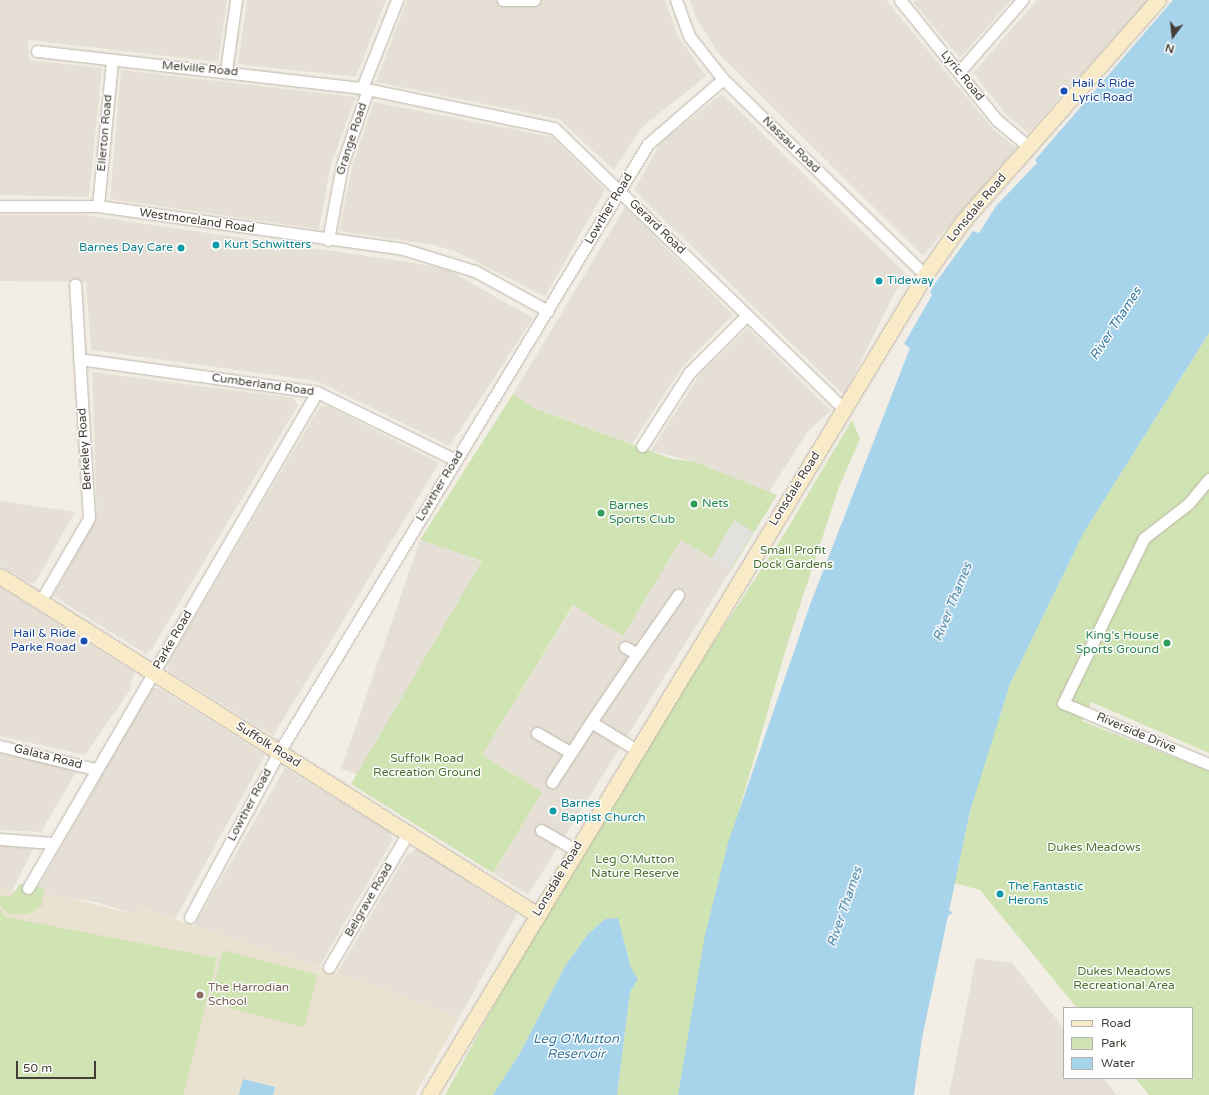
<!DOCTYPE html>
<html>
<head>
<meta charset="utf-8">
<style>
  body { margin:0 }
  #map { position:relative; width:1209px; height:1095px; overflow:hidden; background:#f2eee6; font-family:"Varela Round",sans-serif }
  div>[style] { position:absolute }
  .residential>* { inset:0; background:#e5dfd5; transform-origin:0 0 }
  .education>* { inset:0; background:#eae2d1 }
  .green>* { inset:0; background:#d0e3b2; transform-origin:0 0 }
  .parking>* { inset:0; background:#e3e1de; transform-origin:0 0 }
  .water>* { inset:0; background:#a7d3eb }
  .roads { filter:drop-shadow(0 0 1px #bdb5aa) drop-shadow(0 0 1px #bdb5aa) }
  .street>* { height:11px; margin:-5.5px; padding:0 5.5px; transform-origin:5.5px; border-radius:5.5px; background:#fff }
  .secondary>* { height:15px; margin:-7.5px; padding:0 7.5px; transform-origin:7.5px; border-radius:7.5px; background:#faebc8 }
  .dots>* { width:11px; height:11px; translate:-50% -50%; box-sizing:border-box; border:2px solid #fff; border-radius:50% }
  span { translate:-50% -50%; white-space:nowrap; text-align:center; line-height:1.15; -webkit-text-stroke:3px #fff; paint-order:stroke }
  .street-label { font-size:12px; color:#443e36 }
  .transit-label { font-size:12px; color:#164399 }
  .left { translate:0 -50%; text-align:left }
  .right { translate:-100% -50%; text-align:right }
  .culture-label { font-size:12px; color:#0d838f }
  .leisure-label { font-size:12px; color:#27864d }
  .park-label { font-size:12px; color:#4b722e }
  .education-label { font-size:12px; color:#785e54 }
  .water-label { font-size:13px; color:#357aa0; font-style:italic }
  .legend { position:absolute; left:1063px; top:1007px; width:130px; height:72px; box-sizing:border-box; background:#fff; border:1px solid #b4b2af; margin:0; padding:5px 7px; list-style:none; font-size:12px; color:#443e36 }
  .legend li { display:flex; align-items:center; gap:8px; height:20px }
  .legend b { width:20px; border:1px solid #b4b2af }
  .north { position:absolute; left:1153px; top:16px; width:40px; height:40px; -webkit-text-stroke:3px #fff; paint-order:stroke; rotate:195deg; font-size:11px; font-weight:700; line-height:16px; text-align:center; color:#443e36 }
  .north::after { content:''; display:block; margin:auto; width:14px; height:18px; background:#443e36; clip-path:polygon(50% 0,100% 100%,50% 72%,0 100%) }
  .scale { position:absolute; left:16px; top:1061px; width:80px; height:18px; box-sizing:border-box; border:2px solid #443e36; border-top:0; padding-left:5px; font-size:12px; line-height:14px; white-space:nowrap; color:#443e36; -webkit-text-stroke:3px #fff; paint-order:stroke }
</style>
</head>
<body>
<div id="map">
  <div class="residential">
    <i style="clip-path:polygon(0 0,227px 0,218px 62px,28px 40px,29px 60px,102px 68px,89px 197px,0 195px)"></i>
    <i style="clip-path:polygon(247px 0,386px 0,356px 77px,238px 64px)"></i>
    <i style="clip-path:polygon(407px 0,665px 0,679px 38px,706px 76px,642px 127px,614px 170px,559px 119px,376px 82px)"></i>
    <i style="clip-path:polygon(690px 0,886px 0,993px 129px,1016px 148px,923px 256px,718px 53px,696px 18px)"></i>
    <i style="clip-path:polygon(917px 0,1011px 0,960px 58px,913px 2px)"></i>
    <i style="clip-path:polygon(1037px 0,1148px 0,1028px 133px,1006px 114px,973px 73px)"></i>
    <i style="clip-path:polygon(121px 70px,356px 97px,331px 164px,319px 229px,110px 199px)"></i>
    <i style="clip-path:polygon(722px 94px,908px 276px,896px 290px,844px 395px,634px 190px,661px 142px)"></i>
    <i style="clip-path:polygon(374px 102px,552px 137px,605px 190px,545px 297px,457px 252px,434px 245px,339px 231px,353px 164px)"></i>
    <i style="clip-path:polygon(625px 207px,733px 315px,682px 367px,632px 444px,536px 409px,513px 394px)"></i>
    <i style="clip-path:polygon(0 215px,84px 215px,415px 263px,450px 271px,533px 318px,451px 444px,447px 445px,317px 381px,91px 350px,86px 282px,0 281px)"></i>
    <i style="clip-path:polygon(748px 328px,831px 411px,808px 431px,769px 492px,692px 461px,651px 451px,700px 374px)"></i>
    <i style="clip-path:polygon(92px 372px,293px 398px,298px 405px,153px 647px,146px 654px,53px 596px,97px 515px)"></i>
    <i style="clip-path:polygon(320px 406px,328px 406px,439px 463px,273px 736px,169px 671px,167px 664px)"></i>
    <i style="clip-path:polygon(0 501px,75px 512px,35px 583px,30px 583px,0 565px)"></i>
    <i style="left:420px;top:540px;width:65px;height:242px;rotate:19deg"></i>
    <i style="clip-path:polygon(681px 540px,731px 570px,528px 895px,493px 873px,542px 792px,482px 755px,574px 605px,623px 636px)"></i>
    <i style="clip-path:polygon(0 587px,134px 672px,130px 690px,85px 755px,0 736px)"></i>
    <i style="clip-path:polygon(152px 688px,158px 688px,265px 755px,175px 919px,141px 908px,138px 915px,96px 902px,35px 893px)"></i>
    <i style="clip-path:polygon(0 750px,76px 772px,41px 832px,0 830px)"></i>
    <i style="clip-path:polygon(285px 768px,388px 830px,393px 839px,319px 967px,194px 926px)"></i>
    <i style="clip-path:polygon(0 845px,33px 849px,12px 891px,0 889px)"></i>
    <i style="clip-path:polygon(417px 848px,517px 914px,459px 1018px,337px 973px,406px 856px)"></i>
    <i style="clip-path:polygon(976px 958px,1012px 963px,1064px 1029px,1064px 1078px,1103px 1078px,1117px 1095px,949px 1095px)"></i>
  </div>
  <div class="education">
    <i style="clip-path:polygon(0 889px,60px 896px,138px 915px,141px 908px,373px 985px,459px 1018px,415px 1095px,0 1095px)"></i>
  </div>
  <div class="green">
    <i style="clip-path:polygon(1209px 333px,1209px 753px,1091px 702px,1082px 721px,1209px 771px,1209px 1095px,1149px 1095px,1135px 1078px,1192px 1078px,1192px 1008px,1077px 1008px,980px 890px,954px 883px,975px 790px,1010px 684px,1084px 532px)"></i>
    <i style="clip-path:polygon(513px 394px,536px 409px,672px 459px,692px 461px,777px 495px,731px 570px,681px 540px,623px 636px,573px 605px,482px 755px,542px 792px,493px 873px,351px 784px,482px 561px,420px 540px)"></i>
    <i style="clip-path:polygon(852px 420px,860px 439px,839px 487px,787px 645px,716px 890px,678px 1095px,617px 1095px,630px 992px,638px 979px,631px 968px,618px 918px,605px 919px,588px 934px,564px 968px,520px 1053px,493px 1095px,445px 1095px,517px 963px,672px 706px,783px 536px)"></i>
    <i style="clip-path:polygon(20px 884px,44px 888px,42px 906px,28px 914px,8px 914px,0 905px,0 896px,11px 897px)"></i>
    <i style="clip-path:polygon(0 908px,5px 917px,217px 958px,183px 1095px,0 1095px)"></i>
    <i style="left:223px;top:950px;width:98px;height:54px;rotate:15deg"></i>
  </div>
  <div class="parking">
    <i style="left:735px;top:520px;width:22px;height:45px;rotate:32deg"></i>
  </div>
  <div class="water">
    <i style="clip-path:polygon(1173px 0,1209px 0,1209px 333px,1084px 532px,1010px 684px,970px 811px,949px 911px,953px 912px,948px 916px,922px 1038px,914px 1095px,678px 1095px,705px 935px,728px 843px,811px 602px,910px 348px,904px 344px,932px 295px,930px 292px,936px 282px,973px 231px,979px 233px,996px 206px,1037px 163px,1035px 160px)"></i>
    <i style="clip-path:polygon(618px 918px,631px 968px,638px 979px,630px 992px,617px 1095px,493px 1095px,520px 1053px,564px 968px,588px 934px,605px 919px)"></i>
    <i style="clip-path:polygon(243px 1079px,275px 1087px,273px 1095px,239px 1095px)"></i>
  </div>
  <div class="roads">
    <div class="street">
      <i style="left:397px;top:0;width:95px;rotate:111.7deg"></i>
      <i style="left:362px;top:88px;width:196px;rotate:11.8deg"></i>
      <i style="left:554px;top:128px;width:405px;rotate:44.1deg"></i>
      <i style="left:503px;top:0;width:31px"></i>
      <i style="left:676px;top:0;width:38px;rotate:70deg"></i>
      <i style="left:689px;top:36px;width:55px;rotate:51.7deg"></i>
      <i style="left:723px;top:79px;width:281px;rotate:44.1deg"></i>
      <i style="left:900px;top:0;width:154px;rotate:51.1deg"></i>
      <i style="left:997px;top:120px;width:42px;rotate:40.2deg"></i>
      <i style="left:37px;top:51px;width:327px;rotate:6.5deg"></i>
      <i style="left:226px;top:71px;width:72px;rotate:-82deg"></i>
      <i style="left:959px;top:72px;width:96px;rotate:-48.8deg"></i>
      <i style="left:0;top:206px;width:98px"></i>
      <i style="left:98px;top:206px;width:308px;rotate:8deg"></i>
      <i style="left:403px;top:249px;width:75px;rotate:17deg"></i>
      <i style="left:475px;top:271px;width:83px;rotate:28.7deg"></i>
      <i style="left:98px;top:206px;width:147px;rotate:-84.5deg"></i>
      <i style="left:328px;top:240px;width:76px;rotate:-79.4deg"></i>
      <i style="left:342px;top:165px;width:80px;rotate:-71.1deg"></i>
      <i style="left:79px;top:359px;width:240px;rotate:7.9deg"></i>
      <i style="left:317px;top:392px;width:155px;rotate:26.1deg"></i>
      <i style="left:642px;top:446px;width:87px;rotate:-57.2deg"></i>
      <i style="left:689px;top:373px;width:82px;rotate:-45deg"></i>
      <i style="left:1209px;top:479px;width:33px;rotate:130deg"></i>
      <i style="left:1188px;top:504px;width:56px;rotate:142.3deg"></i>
      <i style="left:1144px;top:538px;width:184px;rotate:116.1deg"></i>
      <i style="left:1063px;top:703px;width:158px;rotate:22.7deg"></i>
      <i style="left:40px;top:602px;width:97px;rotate:-59.7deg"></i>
      <i style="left:89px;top:518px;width:234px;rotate:-93.4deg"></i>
      <i style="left:625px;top:647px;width:14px;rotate:30deg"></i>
      <i style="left:637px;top:654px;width:82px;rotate:124.1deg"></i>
      <i style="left:591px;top:722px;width:52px;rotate:31.5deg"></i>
      <i style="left:637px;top:654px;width:72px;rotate:-55.2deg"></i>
      <i style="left:537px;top:733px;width:39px;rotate:30deg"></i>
      <i style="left:0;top:746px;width:98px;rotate:13.6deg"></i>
      <i style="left:552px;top:782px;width:72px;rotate:-57deg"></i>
      <i style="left:541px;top:830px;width:39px;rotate:30deg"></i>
      <i style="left:0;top:839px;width:52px;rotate:4.4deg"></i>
      <i style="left:28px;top:888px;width:574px;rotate:-59.77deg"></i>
      <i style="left:190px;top:917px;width:187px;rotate:-61.7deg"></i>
      <i style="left:279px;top:752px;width:711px;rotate:-58.75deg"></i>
      <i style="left:648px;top:144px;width:99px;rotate:-40.9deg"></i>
      <i style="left:329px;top:967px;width:156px;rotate:-59.5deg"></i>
    </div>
    <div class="secondary">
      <i style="left:0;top:576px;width:634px;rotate:32.24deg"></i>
      <i style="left:429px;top:1095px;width:958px;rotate:-58.83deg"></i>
      <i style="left:925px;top:275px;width:66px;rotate:-54.9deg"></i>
      <i style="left:963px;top:221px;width:295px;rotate:-48.6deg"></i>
    </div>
  </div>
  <div class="dots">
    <i style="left:1064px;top:91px;background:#1a4fb4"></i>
    <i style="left:216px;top:245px;background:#0f9aa8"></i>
    <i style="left:181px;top:248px;background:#0f9aa8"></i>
    <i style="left:879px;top:281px;background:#0f9aa8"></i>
    <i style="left:694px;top:504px;background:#2e9e5b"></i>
    <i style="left:601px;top:513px;background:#2e9e5b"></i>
    <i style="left:84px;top:641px;background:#1a4fb4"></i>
    <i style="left:1167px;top:643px;background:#2e9e5b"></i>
    <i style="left:553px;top:811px;background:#0f9aa8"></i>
    <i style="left:1000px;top:894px;background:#0f9aa8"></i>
    <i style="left:200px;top:995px;background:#8d6e63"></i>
  </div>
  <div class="street-label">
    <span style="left:200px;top:69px;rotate:5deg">Melville Road</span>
    <span style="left:962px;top:76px;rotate:51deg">Lyric Road</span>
    <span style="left:105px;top:133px;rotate:-85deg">Ellerton Road</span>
    <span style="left:352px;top:139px;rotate:-72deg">Grange Road</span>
    <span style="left:791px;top:145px;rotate:44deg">Nassau Road</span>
    <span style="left:977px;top:208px;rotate:-50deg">Lonsdale Road</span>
    <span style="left:609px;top:209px;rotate:-59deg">Lowther Road</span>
    <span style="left:197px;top:221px;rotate:8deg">Westmoreland Road</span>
    <span style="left:657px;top:227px;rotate:44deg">Gerard Road</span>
    <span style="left:263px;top:385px;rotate:8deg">Cumberland Road</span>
    <span style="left:85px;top:449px;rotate:-94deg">Berkeley Road</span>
    <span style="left:440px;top:486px;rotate:-59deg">Lowther Road</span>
    <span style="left:795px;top:489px;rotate:-58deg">Lonsdale Road</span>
    <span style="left:173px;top:640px;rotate:-60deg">Parke Road</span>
    <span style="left:1136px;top:733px;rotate:23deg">Riverside Drive</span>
    <span style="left:268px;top:745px;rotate:32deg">Suffolk Road</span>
    <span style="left:48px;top:757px;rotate:14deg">Galata Road</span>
    <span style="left:250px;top:805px;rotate:-62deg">Lowther Road</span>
    <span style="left:558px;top:879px;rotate:-59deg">Lonsdale Road</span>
    <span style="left:369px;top:900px;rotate:-60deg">Belgrave Road</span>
  </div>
  <div class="transit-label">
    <span class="left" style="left:1072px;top:91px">Hail &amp; Ride<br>Lyric Road</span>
    <span class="right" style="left:76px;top:641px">Hail &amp; Ride<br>Parke Road</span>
  </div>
  <div class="culture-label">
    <span class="left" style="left:224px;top:245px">Kurt Schwitters</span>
    <span class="right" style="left:173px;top:248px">Barnes Day Care</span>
    <span class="left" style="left:887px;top:281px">Tideway</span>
    <span class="left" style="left:561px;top:811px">Barnes<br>Baptist Church</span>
    <span class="left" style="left:1008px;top:894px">The Fantastic<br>Herons</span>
  </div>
  <div class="leisure-label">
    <span class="left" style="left:702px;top:504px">Nets</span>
    <span class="left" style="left:609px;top:513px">Barnes<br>Sports Club</span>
    <span class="right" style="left:1159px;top:643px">King's House<br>Sports Ground</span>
  </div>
  <div class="park-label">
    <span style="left:793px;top:558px">Small Profit<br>Dock Gardens</span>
    <span style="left:427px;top:766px">Suffolk Road<br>Recreation Ground</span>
    <span style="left:1094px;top:848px">Dukes Meadows</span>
    <span style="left:635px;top:867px">Leg O'Mutton<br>Nature Reserve</span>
    <span style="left:1124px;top:979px">Dukes Meadows<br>Recreational Area</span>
  </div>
  <div class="education-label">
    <span class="left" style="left:208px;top:995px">The Harrodian<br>School</span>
  </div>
  <div class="water-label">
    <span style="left:1116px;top:324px;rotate:-57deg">River Thames</span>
    <span style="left:953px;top:602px;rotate:-68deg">River Thames</span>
    <span style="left:845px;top:907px;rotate:-71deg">River Thames</span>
    <span style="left:576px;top:1047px">Leg O'Mutton<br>Reservoir</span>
  </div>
  <ul class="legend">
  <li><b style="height:5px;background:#faebc8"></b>Road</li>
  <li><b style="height:11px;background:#d0e3b2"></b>Park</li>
  <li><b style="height:11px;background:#a7d3eb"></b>Water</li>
  </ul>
  <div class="north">N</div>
  <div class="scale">50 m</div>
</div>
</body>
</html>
